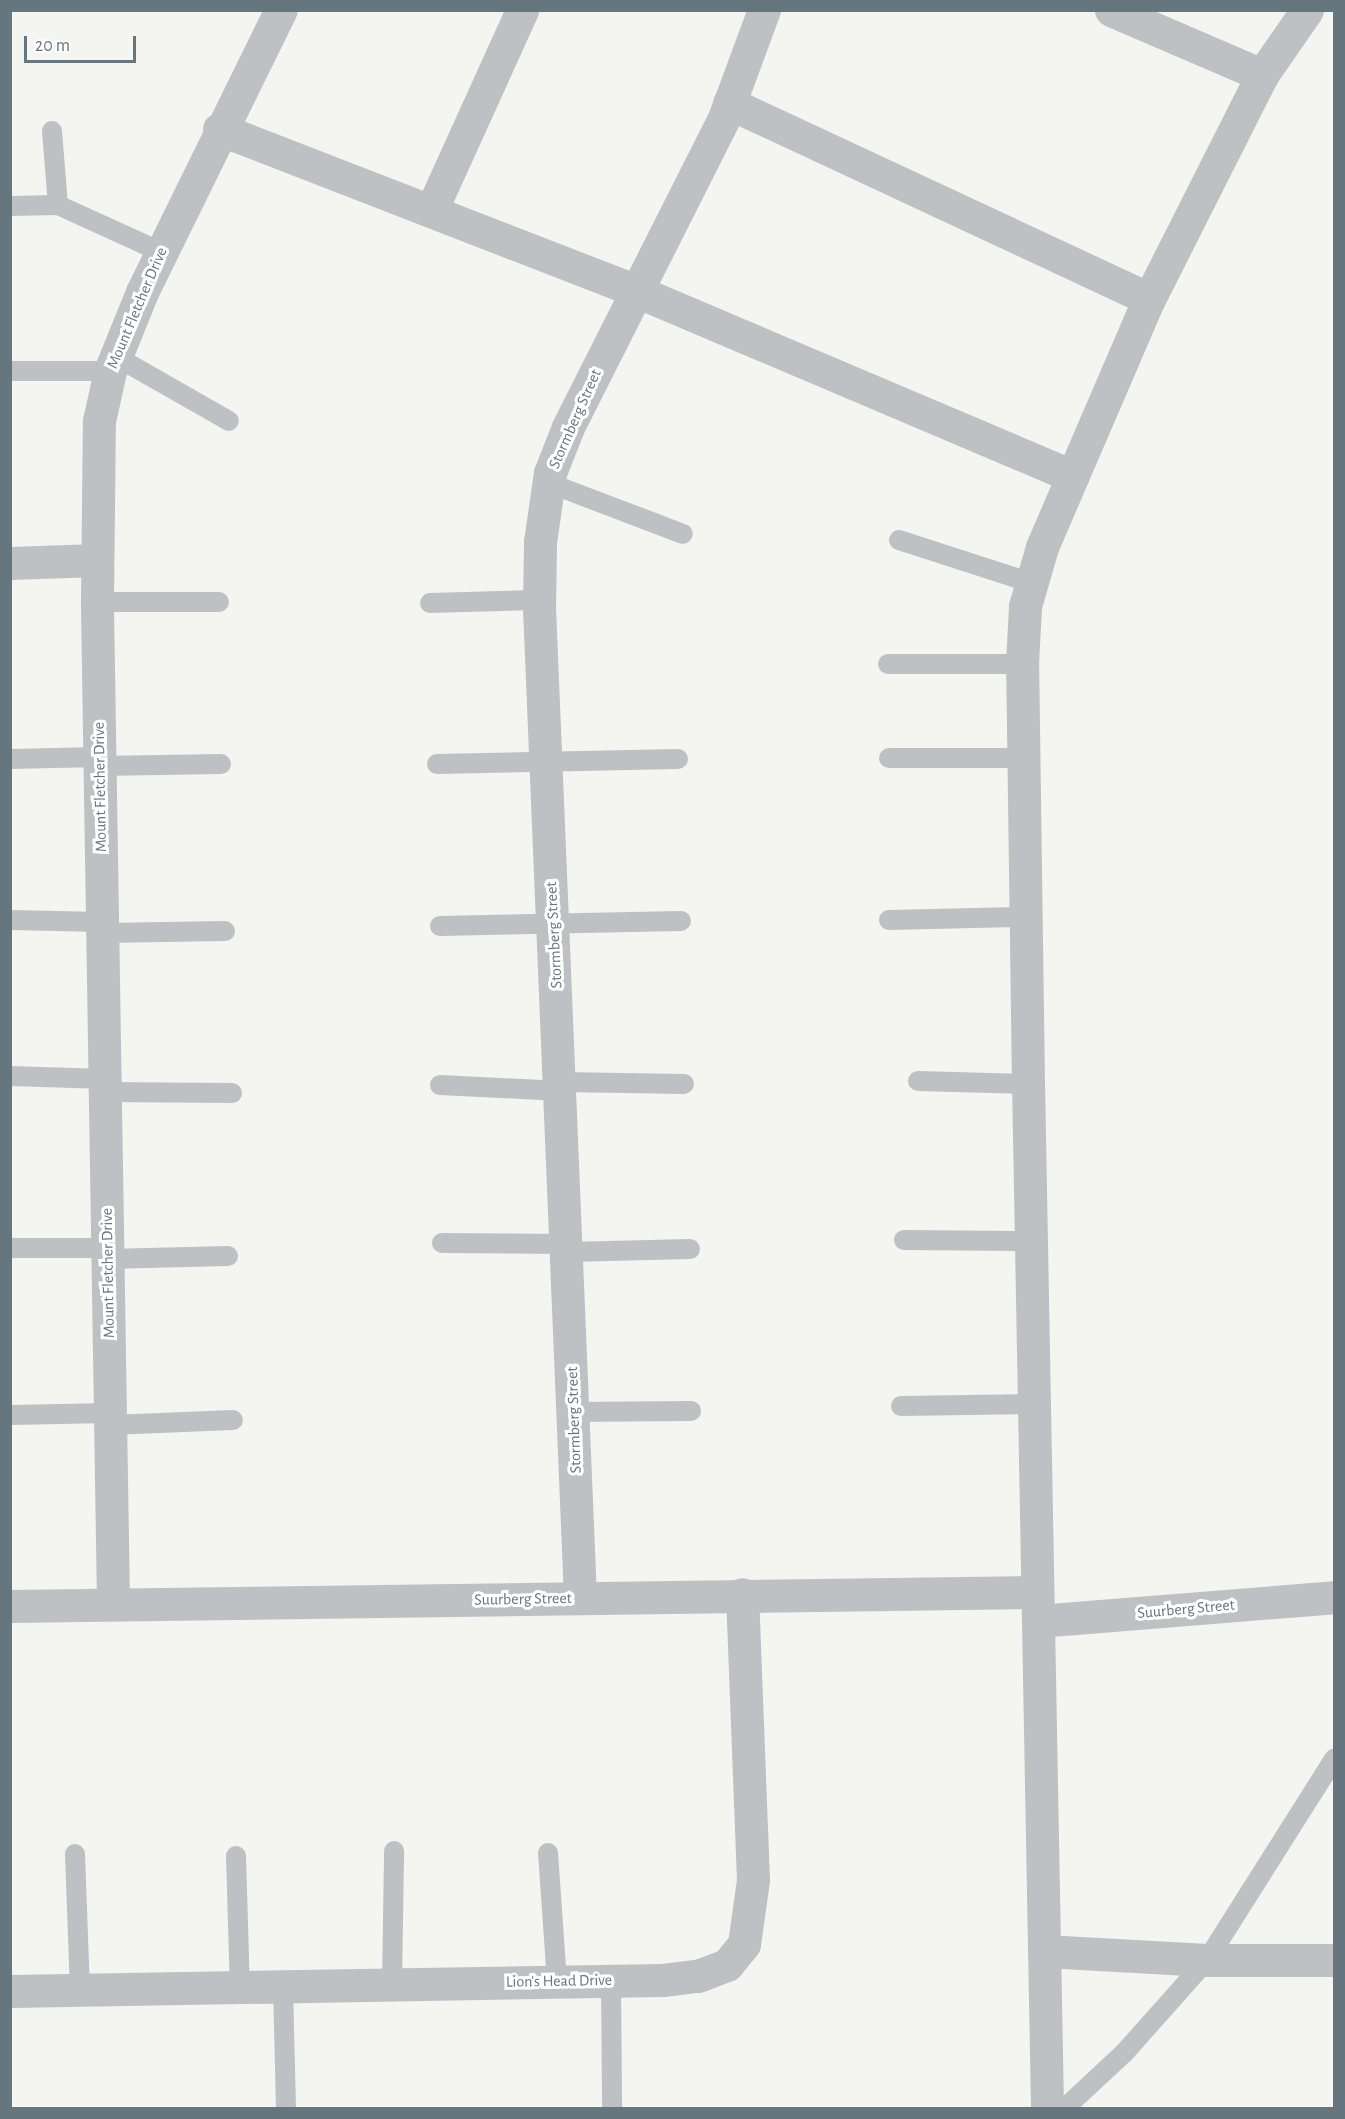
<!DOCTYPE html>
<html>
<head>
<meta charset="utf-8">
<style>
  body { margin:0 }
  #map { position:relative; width:1345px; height:2119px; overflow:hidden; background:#f4f4f1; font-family:"Alegreya Sans",sans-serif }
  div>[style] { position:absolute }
  .lane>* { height:20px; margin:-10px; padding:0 10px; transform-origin:10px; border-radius:10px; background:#bdc1c4 }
  .street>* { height:33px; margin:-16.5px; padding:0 16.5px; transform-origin:16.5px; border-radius:16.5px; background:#bdc1c4 }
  span { translate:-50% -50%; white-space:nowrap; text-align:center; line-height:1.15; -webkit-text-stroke:6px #fff; paint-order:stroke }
  .street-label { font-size:16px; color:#65767f }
  .frame { position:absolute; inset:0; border:12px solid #65767f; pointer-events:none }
  .scale { position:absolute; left:24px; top:36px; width:112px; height:27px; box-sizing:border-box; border:3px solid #65767f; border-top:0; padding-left:8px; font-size:18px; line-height:21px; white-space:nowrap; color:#65767f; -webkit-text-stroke:4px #fff; paint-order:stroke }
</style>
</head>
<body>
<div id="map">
  <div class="lane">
    <i style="left:52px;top:131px;width:74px;rotate:85.4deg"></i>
    <i style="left:10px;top:206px;width:48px;rotate:-1.2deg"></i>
    <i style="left:58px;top:205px;width:113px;rotate:24.5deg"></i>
    <i style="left:115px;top:356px;width:131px;rotate:29.7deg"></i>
    <i style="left:10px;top:371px;width:100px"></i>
    <i style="left:549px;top:483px;width:143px;rotate:20.8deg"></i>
    <i style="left:899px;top:540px;width:140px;rotate:17.9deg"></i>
    <i style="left:97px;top:602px;width:122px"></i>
    <i style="left:430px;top:603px;width:109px;rotate:-1.6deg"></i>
    <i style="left:888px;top:664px;width:134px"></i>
    <i style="left:889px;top:758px;width:135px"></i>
    <i style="left:10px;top:759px;width:90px;rotate:-1.3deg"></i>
    <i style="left:437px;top:764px;width:241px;rotate:-1.2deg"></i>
    <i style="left:100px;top:766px;width:121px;rotate:-0.9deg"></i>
    <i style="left:10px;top:920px;width:92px;rotate:1.2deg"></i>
    <i style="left:889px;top:920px;width:137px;rotate:-1.3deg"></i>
    <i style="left:440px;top:926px;width:241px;rotate:-1.2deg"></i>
    <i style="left:103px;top:933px;width:122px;rotate:-0.9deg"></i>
    <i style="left:10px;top:1076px;width:95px;rotate:1.8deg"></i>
    <i style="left:918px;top:1081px;width:110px;rotate:1.6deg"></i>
    <i style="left:561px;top:1082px;width:123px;rotate:0.9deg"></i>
    <i style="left:440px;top:1085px;width:121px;rotate:2.8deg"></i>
    <i style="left:105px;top:1092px;width:127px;rotate:0.5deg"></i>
    <i style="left:904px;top:1240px;width:126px;rotate:0.5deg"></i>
    <i style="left:442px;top:1243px;width:126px;rotate:0.5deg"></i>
    <i style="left:10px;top:1248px;width:98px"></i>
    <i style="left:568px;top:1252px;width:122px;rotate:-1.4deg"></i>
    <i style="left:107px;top:1259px;width:121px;rotate:-1.4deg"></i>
    <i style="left:901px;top:1406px;width:132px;rotate:-0.9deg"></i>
    <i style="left:574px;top:1412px;width:117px;rotate:-0.5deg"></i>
    <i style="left:10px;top:1415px;width:100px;rotate:-1.1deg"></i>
    <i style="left:110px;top:1425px;width:123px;rotate:-2.3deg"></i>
    <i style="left:548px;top:1853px;width:128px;rotate:86deg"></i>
    <i style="left:75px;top:1854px;width:135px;rotate:87.9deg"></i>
    <i style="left:236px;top:1856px;width:131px;rotate:88.3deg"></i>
    <i style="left:611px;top:1981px;width:127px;rotate:89.5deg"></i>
    <i style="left:392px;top:1984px;width:133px;rotate:-89.1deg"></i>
    <i style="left:283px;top:1986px;width:122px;rotate:88.6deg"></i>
    <i style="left:1065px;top:2108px;width:82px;rotate:-43deg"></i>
    <i style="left:1125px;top:2052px;width:123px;rotate:-48.3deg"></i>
    <i style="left:1207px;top:1960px;width:238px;rotate:-57.7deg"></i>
  </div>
  <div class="street">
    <i style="left:1111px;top:10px;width:164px;rotate:23.3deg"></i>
    <i style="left:729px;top:103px;width:463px;rotate:25deg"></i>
    <i style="left:219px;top:129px;width:445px;rotate:21.2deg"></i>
    <i style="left:634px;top:290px;width:476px;rotate:23deg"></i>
    <i style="left:431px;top:211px;width:221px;rotate:-65.6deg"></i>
    <i style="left:10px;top:563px;width:87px;rotate:-2deg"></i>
    <i style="left:580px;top:1598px;width:990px;rotate:-92.37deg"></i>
    <i style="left:539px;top:609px;width:67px;rotate:-89.1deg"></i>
    <i style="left:540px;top:542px;width:70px;rotate:-81.8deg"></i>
    <i style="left:550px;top:473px;width:49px;rotate:-68.6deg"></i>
    <i style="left:568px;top:427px;width:346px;rotate:-63.2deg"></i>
    <i style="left:724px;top:118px;width:115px;rotate:-69.7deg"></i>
    <i style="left:113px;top:1603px;width:1001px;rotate:-90.92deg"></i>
    <i style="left:97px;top:602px;width:181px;rotate:-89.4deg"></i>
    <i style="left:99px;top:421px;width:51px;rotate:-77.6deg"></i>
    <i style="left:110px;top:371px;width:85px;rotate:-67.9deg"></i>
    <i style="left:142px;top:292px;width:314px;rotate:-63.8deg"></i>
    <i style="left:10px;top:1606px;width:1026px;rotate:-0.78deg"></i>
    <i style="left:1038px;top:1621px;width:297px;rotate:-4.6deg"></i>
    <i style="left:1044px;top:1951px;width:163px;rotate:3.2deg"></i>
    <i style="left:1207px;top:1960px;width:127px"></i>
    <i style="left:10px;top:1991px;width:653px;rotate:-0.97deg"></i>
    <i style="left:663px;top:1980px;width:35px;rotate:-7deg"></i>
    <i style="left:698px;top:1976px;width:31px;rotate:-21deg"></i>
    <i style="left:727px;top:1965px;width:27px;rotate:-51deg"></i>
    <i style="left:744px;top:1944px;width:65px;rotate:-82deg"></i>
    <i style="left:753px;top:1880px;width:286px;rotate:-92.2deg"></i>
    <i style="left:1047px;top:2108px;width:1024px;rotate:-91.06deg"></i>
    <i style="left:1028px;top:1084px;width:420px;rotate:-90.8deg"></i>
    <i style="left:1022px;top:664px;width:58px;rotate:-87deg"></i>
    <i style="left:1025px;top:606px;width:61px;rotate:-73.9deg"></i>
    <i style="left:1042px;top:547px;width:270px;rotate:-66.7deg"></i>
    <i style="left:1149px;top:299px;width:251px;rotate:-63.2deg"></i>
    <i style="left:1262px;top:75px;width:79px;rotate:-55.3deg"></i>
  </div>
  <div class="street-label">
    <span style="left:137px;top:308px;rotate:-67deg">Mount Fletcher Drive</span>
    <span style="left:575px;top:419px;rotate:-66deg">Stormberg Street</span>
    <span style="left:100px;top:787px;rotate:-91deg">Mount Fletcher Drive</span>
    <span style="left:554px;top:935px;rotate:-93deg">Stormberg Street</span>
    <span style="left:108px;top:1273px;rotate:-91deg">Mount Fletcher Drive</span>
    <span style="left:574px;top:1420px;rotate:-92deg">Stormberg Street</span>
    <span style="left:523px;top:1599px;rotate:-1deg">Suurberg Street</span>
    <span style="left:1186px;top:1609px;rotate:-5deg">Suurberg Street</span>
    <span style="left:559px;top:1981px;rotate:-1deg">Lion's Head Drive</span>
  </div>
  <div class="frame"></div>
  <div class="scale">20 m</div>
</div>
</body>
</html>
